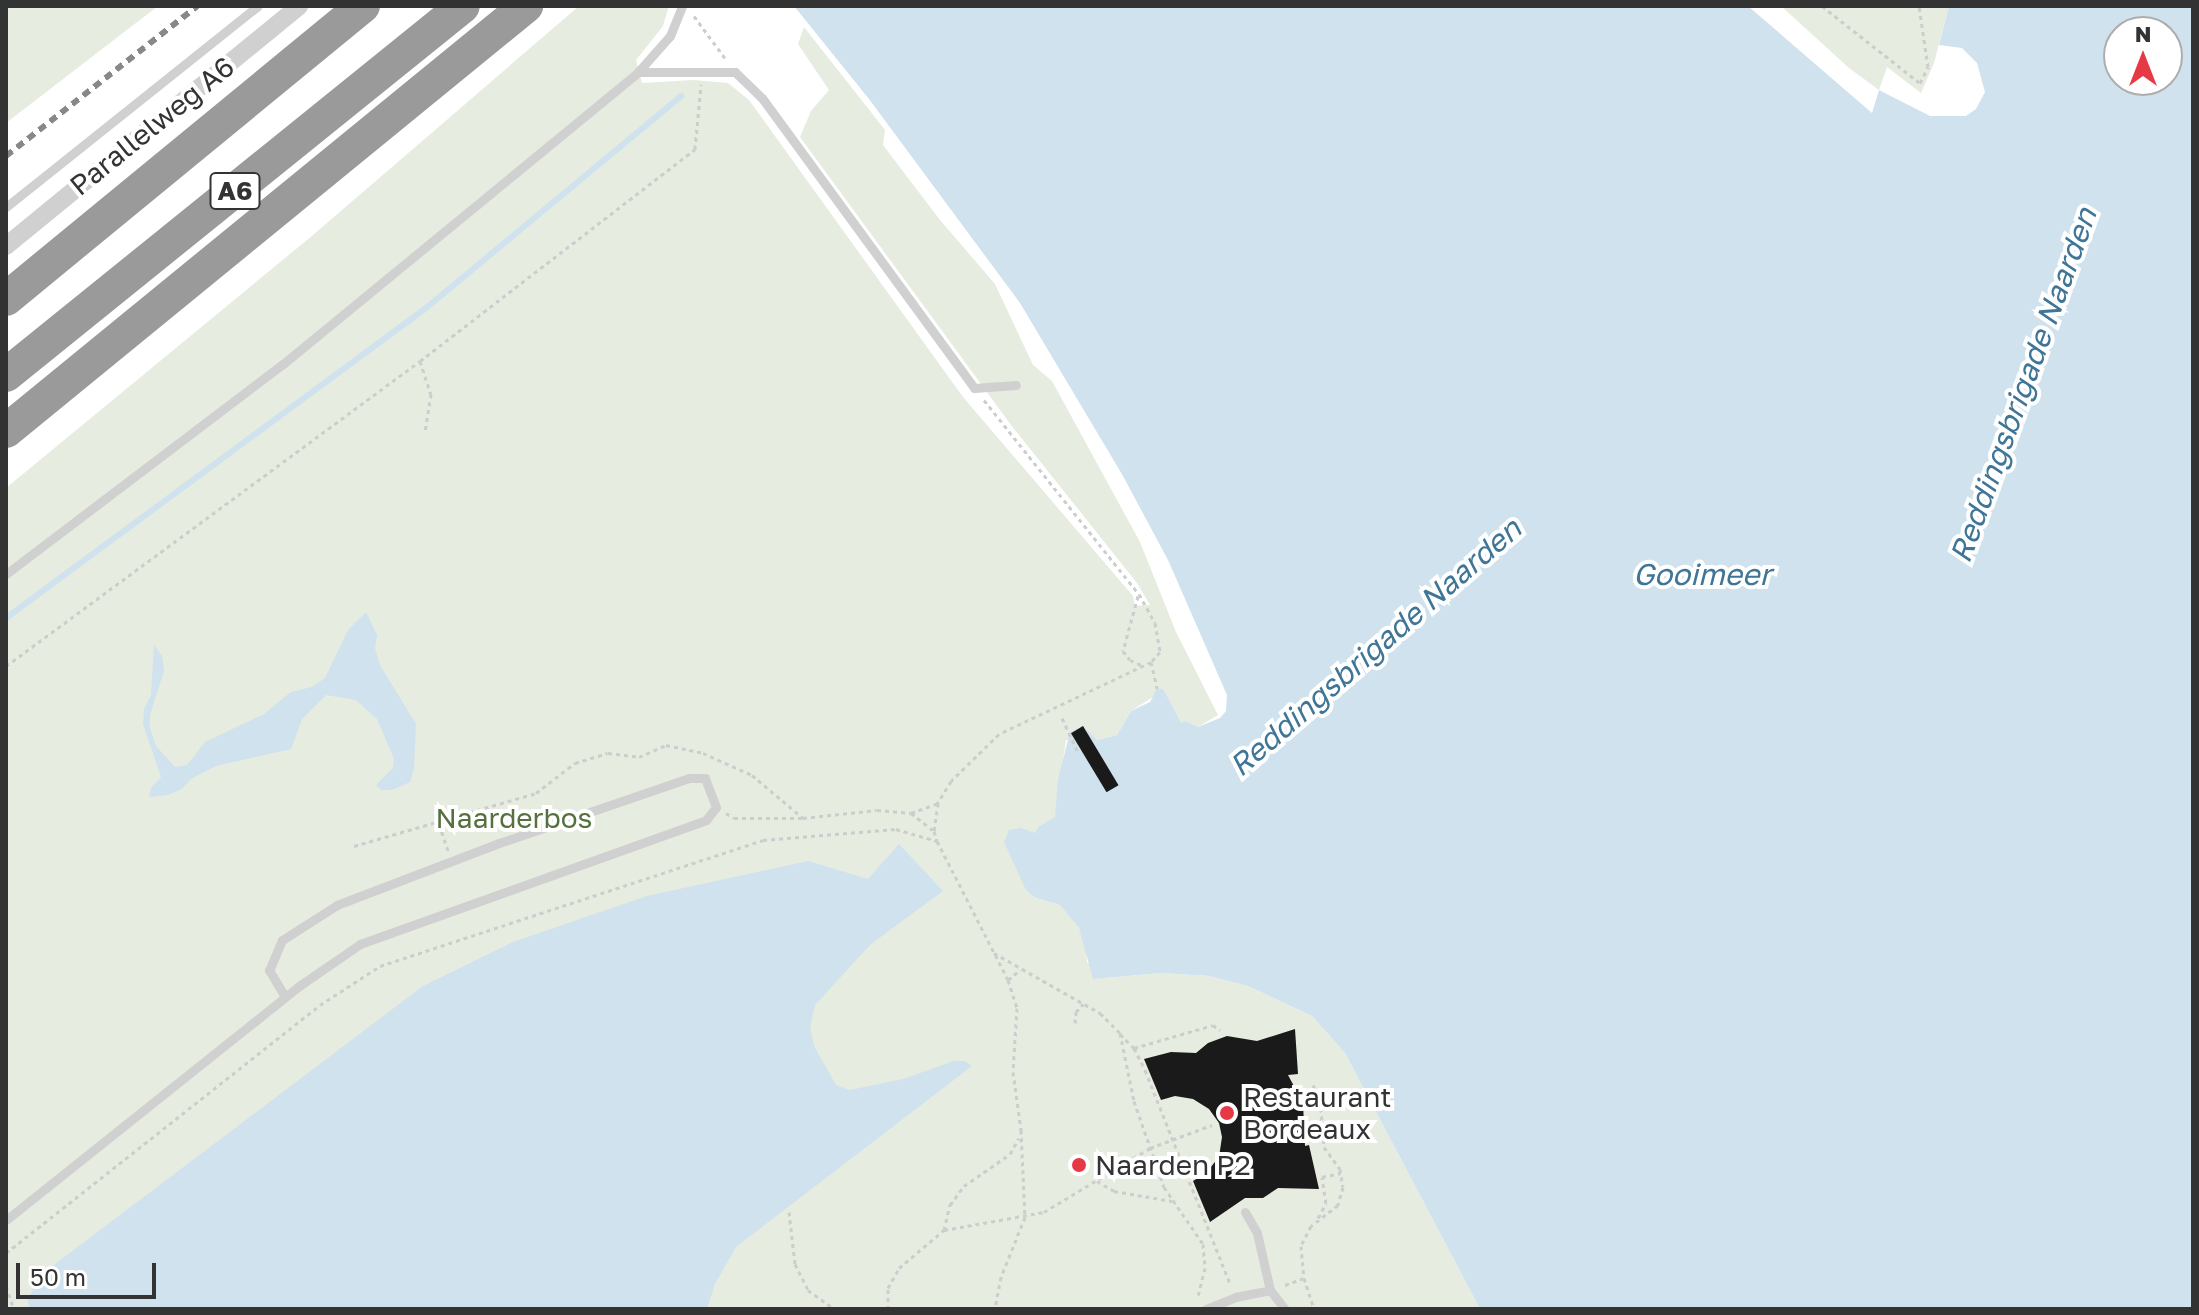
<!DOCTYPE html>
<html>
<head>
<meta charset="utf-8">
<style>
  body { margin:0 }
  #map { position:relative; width:2199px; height:1315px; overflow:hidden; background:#fff; font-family:"Golos Text",sans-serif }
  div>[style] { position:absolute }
  .green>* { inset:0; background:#e6ecdf }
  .water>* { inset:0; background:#cfe2ee }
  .stream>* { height:6px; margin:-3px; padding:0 3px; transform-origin:3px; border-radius:3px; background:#cfe2ee }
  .building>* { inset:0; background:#1a1a1a; transform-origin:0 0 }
  .path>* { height:3px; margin-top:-1.5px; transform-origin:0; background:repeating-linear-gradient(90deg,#cdcdcd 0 4px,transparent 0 8px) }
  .service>* { height:9px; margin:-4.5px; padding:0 4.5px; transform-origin:4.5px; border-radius:4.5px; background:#d0d0d0 }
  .minor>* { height:18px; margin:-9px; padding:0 9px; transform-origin:9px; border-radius:9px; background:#d0d0d0 }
  .motorway>* { height:34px; margin:-17px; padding:0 17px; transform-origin:17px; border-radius:17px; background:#9a9a9a }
  .rail>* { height:6px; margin-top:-3px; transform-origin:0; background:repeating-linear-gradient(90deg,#888 0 8px,transparent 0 14px) }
  .dots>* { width:22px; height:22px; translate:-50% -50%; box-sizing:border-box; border:4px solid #fff; border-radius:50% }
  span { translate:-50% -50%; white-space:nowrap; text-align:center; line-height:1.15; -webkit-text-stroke:8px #fff; paint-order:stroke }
  .shield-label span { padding:2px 6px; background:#fff; border:2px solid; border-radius:6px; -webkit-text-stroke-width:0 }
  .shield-label { font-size:26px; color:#333; font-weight:700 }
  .street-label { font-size:28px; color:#333 }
  .park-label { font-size:28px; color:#56703f }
  .poi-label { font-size:28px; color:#333 }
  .left { translate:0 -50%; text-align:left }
  .water-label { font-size:30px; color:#3f7597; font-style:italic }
  .frame { position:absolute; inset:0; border:8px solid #333; pointer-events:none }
  .north { position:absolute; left:2103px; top:16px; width:80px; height:80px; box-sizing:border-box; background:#fff; border:2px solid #adadad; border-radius:50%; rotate:0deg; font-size:22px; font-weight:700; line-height:32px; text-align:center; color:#333 }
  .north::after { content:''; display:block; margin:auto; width:28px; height:36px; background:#e63946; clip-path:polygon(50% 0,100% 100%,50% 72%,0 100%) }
  .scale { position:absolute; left:16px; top:1263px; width:140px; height:36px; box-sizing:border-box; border:4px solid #333; border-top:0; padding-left:10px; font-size:24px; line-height:28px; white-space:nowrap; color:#333; -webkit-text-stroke:6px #fff; paint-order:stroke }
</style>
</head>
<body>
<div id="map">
  <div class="green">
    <i style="clip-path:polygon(6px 6px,158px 6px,6px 123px)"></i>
    <i style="clip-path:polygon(579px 6px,669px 6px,663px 26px,636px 60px,642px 83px,693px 80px,728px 83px,749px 100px,963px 397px,1133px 596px,1135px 606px,1150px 605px,1137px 583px,1011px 425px,800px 137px,811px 111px,829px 90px,798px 44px,804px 27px,885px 130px,883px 145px,940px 220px,995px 284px,1033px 365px,1052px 381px,1140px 542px,1176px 632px,1218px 715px,1198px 727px,1186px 721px,1181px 724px,1164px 690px,1131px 711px,1117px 735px,1097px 740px,1066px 740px,1055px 817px,1039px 826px,1036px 898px,1060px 905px,1068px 914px,1079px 928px,1086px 946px,1087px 962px,1106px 978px,1162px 973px,1209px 976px,1248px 986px,1312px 1016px,1345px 1053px,1480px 1309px,6px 1309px,6px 488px,313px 235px)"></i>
    <i style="clip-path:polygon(1781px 6px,1949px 6px,1934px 63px,1921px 93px,1887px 67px,1879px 90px,1849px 68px)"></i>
  </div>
  <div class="water">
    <i style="clip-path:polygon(evenodd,794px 6px,1748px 6px,1872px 113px,1879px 90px,1930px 116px,1966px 116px,1976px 109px,1985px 92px,1977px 63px,1962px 48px,1939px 45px,1949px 6px,2193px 6px,2193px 1309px,1480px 1309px,1345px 1053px,1312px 1016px,1248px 986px,1209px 976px,1162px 973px,1093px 979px,1079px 928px,1060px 905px,1036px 898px,1026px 890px,1004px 842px,1009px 830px,1021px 828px,1035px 833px,1039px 826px,1055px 817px,1058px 779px,1070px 732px,1083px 726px,1097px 740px,1117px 735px,1131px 711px,1150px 702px,1157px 688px,1164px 690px,1181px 723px,1186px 721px,1198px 727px,1220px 718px,1226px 711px,1227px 695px,1168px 560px,1123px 476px,1020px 303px,869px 99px,794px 6px,2119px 32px,2167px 32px,2167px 80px,2119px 80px,2119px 32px)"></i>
    <i style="clip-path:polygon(366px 612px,377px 635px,375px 648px,380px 665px,416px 724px,414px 768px,410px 782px,392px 790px,381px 790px,376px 785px,393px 768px,394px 759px,377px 719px,356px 700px,326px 695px,302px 719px,291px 749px,216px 766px,191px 779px,182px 789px,168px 795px,149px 797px,151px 788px,161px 777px,143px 724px,144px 709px,151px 695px,154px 645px,162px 656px,164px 671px,150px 715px,150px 728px,156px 746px,175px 767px,187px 765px,205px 742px,264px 714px,291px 692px,312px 687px,325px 678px,348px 630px)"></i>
    <i style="clip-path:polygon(899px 844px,943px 891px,871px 944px,815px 1005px,810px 1027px,814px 1046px,836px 1085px,850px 1090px,903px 1079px,954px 1061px,965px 1061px,972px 1066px,736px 1247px,715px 1284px,707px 1309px,29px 1309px,28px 1300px,38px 1279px,55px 1264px,423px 986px,513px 942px,647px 896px,808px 861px,868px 879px)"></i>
  </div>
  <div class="stream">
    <i style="left:6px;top:618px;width:522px;rotate:-36.43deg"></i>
    <i style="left:426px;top:308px;width:332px;rotate:-39.7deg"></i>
  </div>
  <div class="building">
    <i style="left:1083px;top:726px;width:69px;height:14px;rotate:59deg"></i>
    <i style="clip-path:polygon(1295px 1029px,1298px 1074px,1288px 1075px,1303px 1103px,1305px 1146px,1309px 1145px,1319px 1189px,1278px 1188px,1263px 1198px,1245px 1198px,1210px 1222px,1193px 1181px,1206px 1173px,1219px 1157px,1222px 1137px,1219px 1123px,1209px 1109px,1193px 1099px,1175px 1096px,1161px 1100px,1144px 1059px,1171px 1052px,1196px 1053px,1208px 1043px,1227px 1036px,1257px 1041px)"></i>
  </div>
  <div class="path">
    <i style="left:1822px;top:6px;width:125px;rotate:38.2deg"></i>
    <i style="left:1920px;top:83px;width:18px;rotate:-63deg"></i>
    <i style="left:1928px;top:67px;width:62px;rotate:-98.4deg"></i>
    <i style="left:694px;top:16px;width:52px;rotate:53.6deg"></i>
    <i style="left:420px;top:361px;width:35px;rotate:72deg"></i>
    <i style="left:431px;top:394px;width:38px;rotate:99deg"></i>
    <i style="left:984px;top:400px;width:248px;rotate:51.4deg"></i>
    <i style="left:1139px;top:594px;width:33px;rotate:61deg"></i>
    <i style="left:1155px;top:623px;width:29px;rotate:80deg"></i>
    <i style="left:1160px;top:652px;width:13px;rotate:132deg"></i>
    <i style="left:1151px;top:662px;width:168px;rotate:154.7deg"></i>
    <i style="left:999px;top:734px;width:67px;rotate:135.6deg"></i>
    <i style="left:951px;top:781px;width:26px;rotate:121deg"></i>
    <i style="left:938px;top:803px;width:28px;rotate:98deg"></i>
    <i style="left:934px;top:831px;width:10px;rotate:73deg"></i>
    <i style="left:937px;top:841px;width:156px;rotate:62.9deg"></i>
    <i style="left:1008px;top:980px;width:29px;rotate:72deg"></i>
    <i style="left:1017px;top:1008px;width:64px;rotate:93.6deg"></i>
    <i style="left:1013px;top:1072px;width:59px;rotate:82.1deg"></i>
    <i style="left:1021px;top:1130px;width:87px;rotate:87.4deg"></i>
    <i style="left:1025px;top:1217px;width:65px;rotate:111.8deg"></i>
    <i style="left:1001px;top:1277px;width:33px;rotate:101deg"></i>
    <i style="left:1138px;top:596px;width:57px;rotate:105.3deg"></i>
    <i style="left:1123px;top:651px;width:11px;rotate:52deg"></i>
    <i style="left:1130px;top:660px;width:12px;rotate:24deg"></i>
    <i style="left:1151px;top:662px;width:27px;rotate:77deg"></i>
    <i style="left:6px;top:666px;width:514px;rotate:-36.38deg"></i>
    <i style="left:420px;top:361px;width:347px;rotate:-37.6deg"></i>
    <i style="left:695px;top:149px;width:65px;rotate:-84.7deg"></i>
    <i style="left:1062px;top:718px;width:40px;rotate:65deg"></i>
    <i style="left:726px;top:813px;width:9px;rotate:32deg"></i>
    <i style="left:734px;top:818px;width:69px"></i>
    <i style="left:803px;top:818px;width:74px;rotate:-6.2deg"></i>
    <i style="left:877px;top:810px;width:34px;rotate:5deg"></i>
    <i style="left:911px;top:813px;width:29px;rotate:38deg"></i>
    <i style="left:911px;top:813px;width:29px;rotate:-20deg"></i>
    <i style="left:439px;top:824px;width:28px;rotate:71deg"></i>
    <i style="left:354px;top:846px;width:190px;rotate:-16.2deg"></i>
    <i style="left:536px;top:793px;width:49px;rotate:-37.6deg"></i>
    <i style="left:575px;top:763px;width:34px;rotate:-17deg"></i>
    <i style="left:608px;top:753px;width:31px;rotate:7deg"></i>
    <i style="left:639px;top:757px;width:30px;rotate:-24deg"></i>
    <i style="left:666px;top:745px;width:38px;rotate:12deg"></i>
    <i style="left:703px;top:753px;width:54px;rotate:24.2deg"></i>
    <i style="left:752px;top:775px;width:67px;rotate:40.1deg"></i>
    <i style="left:994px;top:953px;width:122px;rotate:29.5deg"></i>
    <i style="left:1100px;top:1013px;width:28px;rotate:45deg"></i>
    <i style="left:1120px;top:1033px;width:69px;rotate:78.4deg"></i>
    <i style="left:1134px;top:1101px;width:91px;rotate:70.8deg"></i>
    <i style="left:1164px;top:1187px;width:69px;rotate:55.6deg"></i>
    <i style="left:1203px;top:1244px;width:24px;rotate:85deg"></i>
    <i style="left:1205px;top:1268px;width:29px;rotate:104deg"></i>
    <i style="left:1008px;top:980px;width:16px;rotate:-40deg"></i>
    <i style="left:1075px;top:1023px;width:11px;rotate:-85deg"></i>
    <i style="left:1076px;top:1012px;width:11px;rotate:-49deg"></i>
    <i style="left:1120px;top:1034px;width:20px;rotate:45deg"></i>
    <i style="left:1134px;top:1048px;width:25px;rotate:63deg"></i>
    <i style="left:1145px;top:1070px;width:232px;rotate:68.3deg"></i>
    <i style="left:1134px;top:1048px;width:82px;rotate:-16.2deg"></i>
    <i style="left:1213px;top:1025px;width:9px;rotate:36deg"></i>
    <i style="left:1313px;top:1085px;width:17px;rotate:65deg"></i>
    <i style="left:1320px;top:1100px;width:47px;rotate:85.1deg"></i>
    <i style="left:1324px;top:1147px;width:27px;rotate:54deg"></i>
    <i style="left:1340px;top:1169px;width:18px;rotate:81deg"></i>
    <i style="left:1343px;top:1187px;width:19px;rotate:106deg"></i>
    <i style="left:1338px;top:1205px;width:34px;rotate:142deg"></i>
    <i style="left:1311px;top:1226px;width:22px;rotate:117deg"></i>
    <i style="left:1301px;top:1246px;width:32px;rotate:85deg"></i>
    <i style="left:1304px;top:1278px;width:33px;rotate:72deg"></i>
    <i style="left:1097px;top:1181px;width:20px;rotate:30deg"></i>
    <i style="left:1114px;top:1191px;width:59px;rotate:9.8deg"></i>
    <i style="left:789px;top:1212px;width:52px;rotate:83.4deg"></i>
    <i style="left:795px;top:1264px;width:29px;rotate:63deg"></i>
    <i style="left:808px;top:1290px;width:32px;rotate:36deg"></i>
    <i style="left:1318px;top:1218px;width:17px;rotate:-62deg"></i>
    <i style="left:1326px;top:1203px;width:26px;rotate:-99deg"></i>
    <i style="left:1322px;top:1177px;width:19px;rotate:-12deg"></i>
    <i style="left:944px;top:1230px;width:26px;rotate:-77deg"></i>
    <i style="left:950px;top:1205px;width:24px;rotate:-54deg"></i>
    <i style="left:964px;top:1186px;width:56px;rotate:-34.8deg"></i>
    <i style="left:1010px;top:1154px;width:18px;rotate:-61deg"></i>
    <i style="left:6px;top:1253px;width:400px;rotate:-38.3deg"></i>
    <i style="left:320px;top:1005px;width:72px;rotate:-33deg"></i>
    <i style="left:380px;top:966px;width:403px;rotate:-18.2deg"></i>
    <i style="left:763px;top:840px;width:133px;rotate:-4.7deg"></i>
    <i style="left:896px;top:829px;width:43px;rotate:16.3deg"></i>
    <i style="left:1285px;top:1285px;width:20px;rotate:-20deg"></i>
    <i style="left:6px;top:1286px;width:24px;rotate:71deg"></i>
    <i style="left:888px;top:1309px;width:21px;rotate:-90deg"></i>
    <i style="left:888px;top:1288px;width:23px;rotate:-61deg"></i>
    <i style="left:899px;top:1268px;width:59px;rotate:-40.2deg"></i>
    <i style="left:944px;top:1230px;width:102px;rotate:-10.2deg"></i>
    <i style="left:1044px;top:1212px;width:124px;rotate:-31.1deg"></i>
    <i style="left:1150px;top:1148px;width:66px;rotate:-20.4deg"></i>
  </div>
  <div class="service">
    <i style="left:638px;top:72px;width:97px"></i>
    <i style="left:735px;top:72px;width:37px;rotate:44deg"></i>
    <i style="left:762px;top:98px;width:359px;rotate:53.8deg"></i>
    <i style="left:974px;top:388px;width:42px;rotate:-4.1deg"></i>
    <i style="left:6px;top:207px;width:322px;rotate:-38.6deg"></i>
    <i style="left:6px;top:574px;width:348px;rotate:-37.2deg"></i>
    <i style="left:283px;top:364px;width:460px;rotate:-39.4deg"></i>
    <i style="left:638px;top:72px;width:48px;rotate:-48.4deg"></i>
    <i style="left:670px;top:36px;width:32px;rotate:-68deg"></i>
    <i style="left:1245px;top:1212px;width:24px;rotate:60deg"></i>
    <i style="left:1257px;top:1233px;width:58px;rotate:77.2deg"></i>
    <i style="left:1270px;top:1290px;width:24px;rotate:52deg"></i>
    <i style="left:6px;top:1220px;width:375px;rotate:-38.6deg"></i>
    <i style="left:299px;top:986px;width:74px;rotate:-34.5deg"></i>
    <i style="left:360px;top:944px;width:368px;rotate:-19.7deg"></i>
    <i style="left:706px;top:820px;width:16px;rotate:-52deg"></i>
    <i style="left:716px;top:807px;width:31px;rotate:-111deg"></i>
    <i style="left:705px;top:778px;width:16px;rotate:180deg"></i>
    <i style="left:689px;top:778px;width:201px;rotate:161.1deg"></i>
    <i style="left:499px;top:843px;width:173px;rotate:159.1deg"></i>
    <i style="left:337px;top:905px;width:65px;rotate:147.5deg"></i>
    <i style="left:282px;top:940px;width:33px;rotate:113deg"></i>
    <i style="left:269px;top:970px;width:31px;rotate:59deg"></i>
    <i style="left:1206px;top:1309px;width:31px;rotate:-22deg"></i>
    <i style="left:1235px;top:1297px;width:36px;rotate:-11deg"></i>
  </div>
  <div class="minor">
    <i style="left:6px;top:246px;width:379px;rotate:-39.3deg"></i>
  </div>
  <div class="motorway">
    <i style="left:6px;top:299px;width:462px;rotate:-39.4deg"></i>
    <i style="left:6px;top:375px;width:587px;rotate:-38.92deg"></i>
    <i style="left:6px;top:431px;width:672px;rotate:-39.26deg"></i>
  </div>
  <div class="rail">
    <i style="left:6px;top:156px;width:243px;rotate:-38.1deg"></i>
  </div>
  <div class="dots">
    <i style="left:1227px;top:1113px;background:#e63946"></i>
    <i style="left:1079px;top:1165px;background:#e63946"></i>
  </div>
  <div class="shield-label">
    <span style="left:235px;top:191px">A6</span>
  </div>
  <div class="street-label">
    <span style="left:152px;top:126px;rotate:-39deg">Parallelweg A6</span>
  </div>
  <div class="park-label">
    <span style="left:514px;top:818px">Naarderbos</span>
  </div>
  <div class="poi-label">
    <span class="left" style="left:1243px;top:1113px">Restaurant<br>Bordeaux</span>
    <span class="left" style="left:1095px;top:1165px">Naarden P2</span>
  </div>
  <div class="water-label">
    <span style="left:2023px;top:385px;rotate:-70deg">Reddingsbrigade Naarden</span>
    <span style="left:1702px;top:574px">Gooimeer</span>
    <span style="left:1375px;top:647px;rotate:-41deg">Reddingsbrigade Naarden</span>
  </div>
  <div class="frame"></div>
  <div class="north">N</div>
  <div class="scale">50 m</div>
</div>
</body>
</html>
